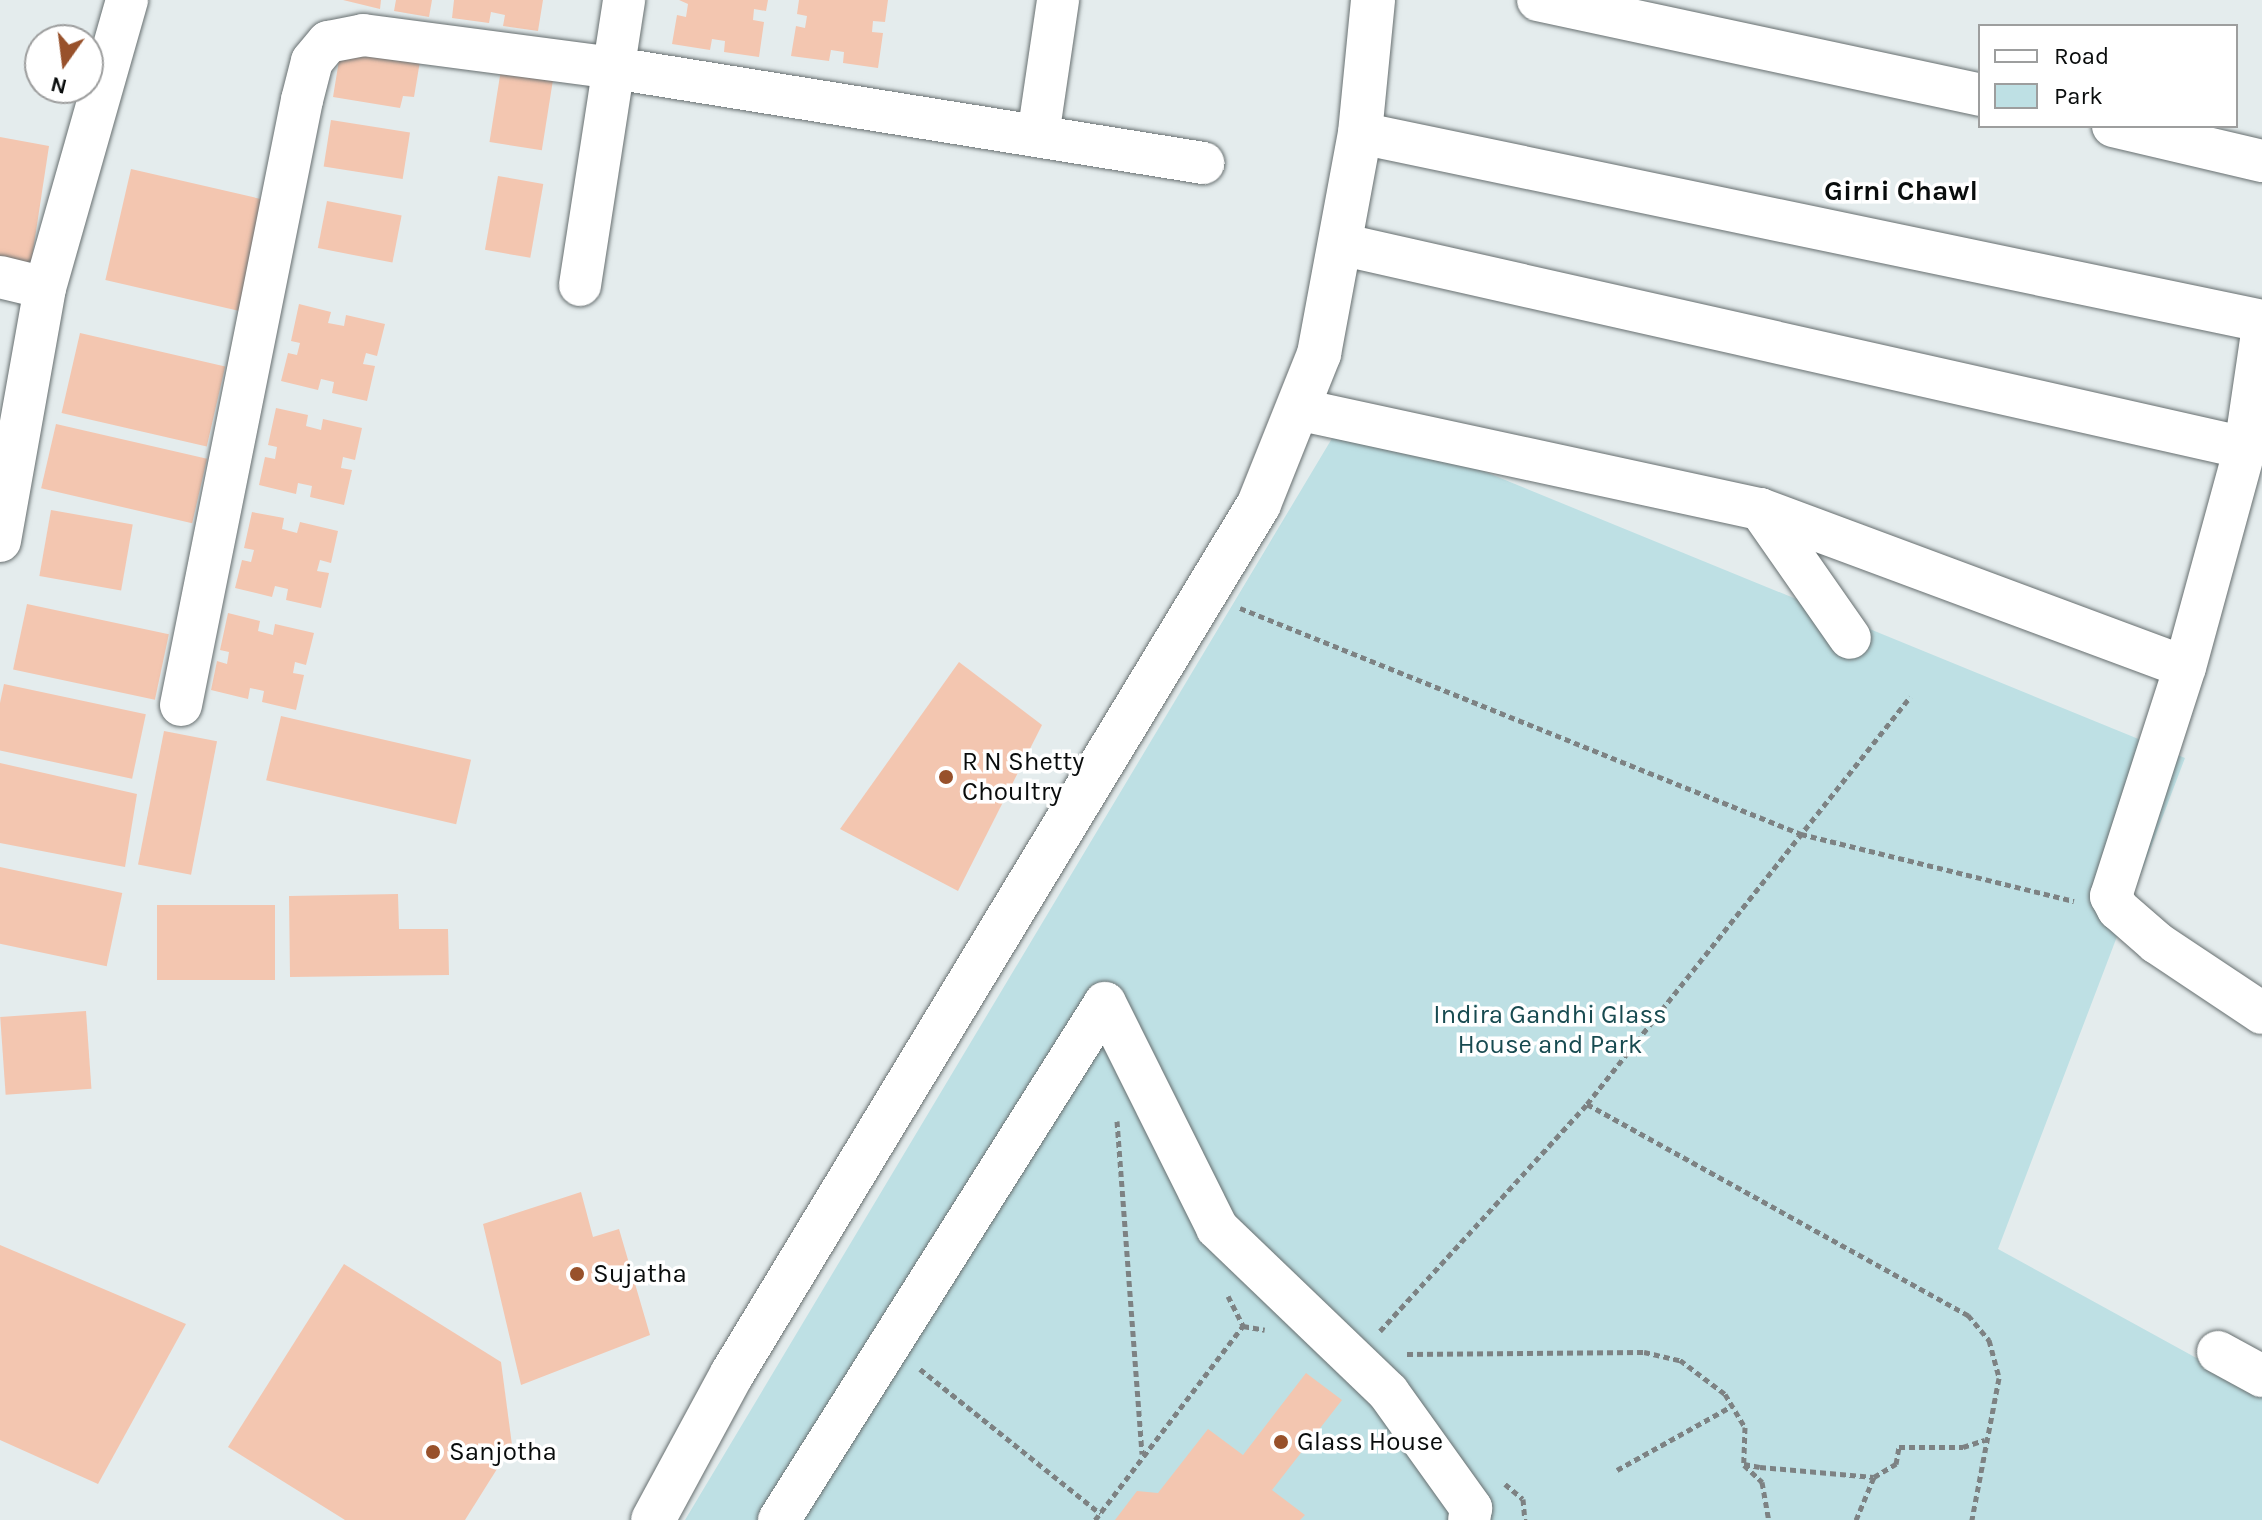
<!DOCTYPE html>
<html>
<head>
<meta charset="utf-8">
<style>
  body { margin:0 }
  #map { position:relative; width:2262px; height:1520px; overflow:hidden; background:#e4eced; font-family:Karla,sans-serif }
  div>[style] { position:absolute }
  .green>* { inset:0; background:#bee0e4 }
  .building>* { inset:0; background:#f3c6b0; transform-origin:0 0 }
  .path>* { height:5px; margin-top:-2.5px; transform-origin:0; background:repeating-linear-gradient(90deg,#7d8283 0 6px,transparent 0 10px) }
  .roads { filter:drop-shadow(0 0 2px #676f70) drop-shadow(0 0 2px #676f70) }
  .minor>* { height:42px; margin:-21px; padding:0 21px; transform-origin:21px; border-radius:21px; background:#fff }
  .major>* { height:44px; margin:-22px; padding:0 22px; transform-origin:22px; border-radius:22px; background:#fff }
  .dots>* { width:22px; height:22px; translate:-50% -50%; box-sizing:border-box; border:4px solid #fff; border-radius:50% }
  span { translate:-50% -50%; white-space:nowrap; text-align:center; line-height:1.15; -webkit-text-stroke:7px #fff; paint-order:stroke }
  .poi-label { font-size:26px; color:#090c0c }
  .left { translate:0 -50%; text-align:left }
  .park-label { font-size:26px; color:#174a50 }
  .neighbourhood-label { font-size:28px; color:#090c0c; font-weight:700 }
  .legend { position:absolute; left:1978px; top:24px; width:260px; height:104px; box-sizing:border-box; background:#fff; border:2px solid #9d9e9e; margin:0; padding:10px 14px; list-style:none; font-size:24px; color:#090c0c }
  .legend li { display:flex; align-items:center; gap:16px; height:40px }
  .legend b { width:40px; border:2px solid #9d9e9e }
  .north { position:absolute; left:24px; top:24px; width:80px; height:80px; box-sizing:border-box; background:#fff; border:2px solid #9d9e9e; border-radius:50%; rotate:194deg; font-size:22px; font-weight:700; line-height:32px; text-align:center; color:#090c0c }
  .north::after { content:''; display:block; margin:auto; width:28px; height:36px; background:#98512b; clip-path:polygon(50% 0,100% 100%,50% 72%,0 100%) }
</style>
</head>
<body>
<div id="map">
  <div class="green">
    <i style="clip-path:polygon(1346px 415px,2185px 758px,1998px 1249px,2262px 1394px,2262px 1520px,685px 1520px)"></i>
  </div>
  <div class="building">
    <i style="clip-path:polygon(343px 0,381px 0,380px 9px)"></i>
    <i style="clip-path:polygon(396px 0,432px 0,429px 17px,394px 11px)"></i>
    <i style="clip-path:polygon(454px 0,543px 0,538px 31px,503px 26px,505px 15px,491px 12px,489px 23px,452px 18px)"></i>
    <i style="clip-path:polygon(679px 0,768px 0,766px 11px,754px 9px,753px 20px,764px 22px,759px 57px,724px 52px,725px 41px,712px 39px,710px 50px,672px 44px,677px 15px,686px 17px,688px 4px)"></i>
    <i style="clip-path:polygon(799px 0,888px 0,885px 22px,873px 21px,872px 32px,883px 33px,878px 68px,843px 63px,844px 52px,831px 50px,829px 61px,791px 56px,796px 26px,805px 28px,807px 16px,797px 14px)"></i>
    <i style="clip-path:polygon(341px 48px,420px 61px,414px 97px,403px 96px,400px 108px,333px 97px)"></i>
    <i style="left:502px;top:63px;width:53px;height:80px;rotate:9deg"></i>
    <i style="left:331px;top:120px;width:80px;height:47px;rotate:9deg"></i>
    <i style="clip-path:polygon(0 137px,49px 146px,31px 264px,0 257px)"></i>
    <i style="left:131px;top:169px;width:152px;height:114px;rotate:13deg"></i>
    <i style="left:498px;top:176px;width:46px;height:75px;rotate:10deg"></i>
    <i style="left:327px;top:201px;width:76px;height:48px;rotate:11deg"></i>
    <i style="clip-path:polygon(299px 304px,331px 312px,328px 323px,344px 326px,346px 315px,385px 324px,377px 356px,366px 353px,363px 364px,375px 366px,367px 401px,332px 393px,334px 382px,321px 379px,318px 390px,281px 381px,288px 353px,297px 355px,300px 343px,291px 341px)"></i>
    <i style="left:80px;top:333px;width:149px;height:82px;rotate:13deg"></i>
    <i style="clip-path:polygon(276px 408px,308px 415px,306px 426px,321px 430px,323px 419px,362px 428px,355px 460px,343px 457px,341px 468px,352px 470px,344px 505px,310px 497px,312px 486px,298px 483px,296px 494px,259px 485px,265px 457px,275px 459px,277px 447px,268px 445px)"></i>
    <i style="left:56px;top:424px;width:155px;height:66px;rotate:13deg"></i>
    <i style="left:51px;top:510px;width:83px;height:67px;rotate:10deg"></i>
    <i style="clip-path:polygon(252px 512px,284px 518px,282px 529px,297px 533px,300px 522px,338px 531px,331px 563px,320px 560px,317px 571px,329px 573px,321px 608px,286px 600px,288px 589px,275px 586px,272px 597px,235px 588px,242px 560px,251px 562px,254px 550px,244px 548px)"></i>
    <i style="left:27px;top:604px;width:145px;height:67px;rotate:12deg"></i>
    <i style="clip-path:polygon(228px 613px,260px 621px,258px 631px,273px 635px,275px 624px,314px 633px,306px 665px,295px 662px,293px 673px,304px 675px,296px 710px,262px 702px,264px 691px,250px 688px,248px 699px,211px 690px,217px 661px,227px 664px,229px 652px,220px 650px)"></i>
    <i style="clip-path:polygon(959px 662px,1042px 725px,958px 891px,840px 829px)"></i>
    <i style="left:4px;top:684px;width:145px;height:66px;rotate:12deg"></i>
    <i style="left:281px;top:716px;width:195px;height:66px;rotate:13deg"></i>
    <i style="left:164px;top:731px;width:54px;height:136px;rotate:11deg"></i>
    <i style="clip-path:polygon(0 763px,137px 794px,125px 867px,0 843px)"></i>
    <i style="left:0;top:867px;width:125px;height:75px;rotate:12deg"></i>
    <i style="clip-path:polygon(398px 894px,399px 929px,448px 929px,449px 975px,290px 977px,289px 896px)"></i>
    <i style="left:275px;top:905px;width:75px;height:118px;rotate:90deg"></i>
    <i style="left:86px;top:1011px;width:78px;height:86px;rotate:86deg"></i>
    <i style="clip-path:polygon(581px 1192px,593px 1237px,619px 1229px,650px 1335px,521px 1385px,483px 1224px)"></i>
    <i style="clip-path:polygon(0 1245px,186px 1324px,98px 1484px,0 1440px)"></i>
    <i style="clip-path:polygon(344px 1264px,501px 1362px,512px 1445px,465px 1520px,345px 1520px,228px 1447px)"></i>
    <i style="clip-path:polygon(1306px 1373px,1342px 1400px,1272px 1490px,1305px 1515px,1300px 1520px,1115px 1520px,1137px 1491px,1158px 1493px,1208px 1429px,1243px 1455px)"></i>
  </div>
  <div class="path">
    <i style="left:1240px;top:608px;width:605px;rotate:21.94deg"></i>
    <i style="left:1801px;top:834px;width:281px;rotate:13.8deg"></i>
    <i style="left:1587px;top:1104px;width:436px;rotate:29deg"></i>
    <i style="left:1968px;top:1315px;width:33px;rotate:50deg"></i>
    <i style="left:1989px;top:1340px;width:39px;rotate:75deg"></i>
    <i style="left:1999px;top:1378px;width:145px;rotate:100.8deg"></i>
    <i style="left:1117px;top:1121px;width:334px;rotate:85.7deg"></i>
    <i style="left:1228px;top:1296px;width:34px;rotate:63deg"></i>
    <i style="left:1243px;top:1326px;width:22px;rotate:10deg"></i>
    <i style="left:1380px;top:1331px;width:307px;rotate:-47.6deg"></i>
    <i style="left:1587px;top:1104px;width:520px;rotate:-51.56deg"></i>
    <i style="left:1407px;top:1354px;width:237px;rotate:-0.5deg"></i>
    <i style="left:1644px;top:1352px;width:37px;rotate:13deg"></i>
    <i style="left:1680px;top:1360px;width:56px;rotate:37.1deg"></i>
    <i style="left:1725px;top:1394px;width:39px;rotate:59deg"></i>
    <i style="left:1745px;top:1427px;width:37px;rotate:92deg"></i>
    <i style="left:1744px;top:1464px;width:16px;rotate:11deg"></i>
    <i style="left:1760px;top:1467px;width:114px;rotate:5deg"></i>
    <i style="left:1874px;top:1477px;width:26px;rotate:-31deg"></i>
    <i style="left:1896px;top:1464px;width:17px;rotate:-80deg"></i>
    <i style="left:1899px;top:1447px;width:64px"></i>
    <i style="left:1963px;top:1447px;width:23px;rotate:-18deg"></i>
    <i style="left:920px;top:1369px;width:231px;rotate:38.7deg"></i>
    <i style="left:1744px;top:1465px;width:25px;rotate:43deg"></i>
    <i style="left:1762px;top:1482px;width:39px;rotate:80deg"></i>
    <i style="left:1617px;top:1470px;width:132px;rotate:-29.1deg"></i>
    <i style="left:1505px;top:1484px;width:23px;rotate:40deg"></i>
    <i style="left:1523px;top:1499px;width:21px;rotate:85deg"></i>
    <i style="left:1095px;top:1520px;width:244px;rotate:-52.7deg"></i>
    <i style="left:1856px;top:1520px;width:47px;rotate:-67.3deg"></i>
  </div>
  <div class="roads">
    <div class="minor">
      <i style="left:1538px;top:0;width:452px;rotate:12.1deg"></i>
      <i style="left:2113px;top:126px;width:153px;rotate:13.2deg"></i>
      <i style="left:1360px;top:133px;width:921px;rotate:11.77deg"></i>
      <i style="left:1038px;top:136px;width:137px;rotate:-81.6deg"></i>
      <i style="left:1340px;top:244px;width:928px;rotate:12.7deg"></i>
      <i style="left:0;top:277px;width:46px;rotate:13.7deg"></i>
      <i style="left:45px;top:288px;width:257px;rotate:100.1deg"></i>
      <i style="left:580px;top:285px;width:288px;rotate:-81.2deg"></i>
      <i style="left:45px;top:288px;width:299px;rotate:-74.1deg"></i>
      <i style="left:2262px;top:333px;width:116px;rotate:98.4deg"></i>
      <i style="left:2245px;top:448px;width:227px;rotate:105.3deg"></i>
      <i style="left:2185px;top:667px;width:241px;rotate:107.9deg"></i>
      <i style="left:2111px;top:896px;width:15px;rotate:62deg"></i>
      <i style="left:2118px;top:909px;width:52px;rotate:41.1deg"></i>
      <i style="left:2157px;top:943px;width:126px;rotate:33.7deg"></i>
      <i style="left:1297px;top:409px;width:474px;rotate:12.2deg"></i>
      <i style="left:1760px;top:509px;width:453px;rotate:20.4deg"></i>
      <i style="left:1760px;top:509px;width:157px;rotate:55.1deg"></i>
      <i style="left:181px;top:705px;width:617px;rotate:-78.69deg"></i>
      <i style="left:302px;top:100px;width:40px;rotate:-75.6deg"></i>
      <i style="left:312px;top:61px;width:25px;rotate:-50deg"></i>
      <i style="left:328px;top:42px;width:36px;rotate:-11deg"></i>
      <i style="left:363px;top:35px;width:253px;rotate:7.5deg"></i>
      <i style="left:614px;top:68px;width:597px;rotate:9.16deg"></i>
      <i style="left:2218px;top:1352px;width:50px;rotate:28.6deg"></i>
      <i style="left:779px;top:1520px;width:611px;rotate:-57.77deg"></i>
      <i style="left:1105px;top:1003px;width:251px;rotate:63.5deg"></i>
      <i style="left:1217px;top:1228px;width:237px;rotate:43.8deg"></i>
      <i style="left:1388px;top:1392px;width:143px;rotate:54.4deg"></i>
      <i style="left:1471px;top:1508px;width:12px;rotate:99deg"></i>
    </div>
    <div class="major">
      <i style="left:653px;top:1520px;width:166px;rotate:-61.6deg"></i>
      <i style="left:732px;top:1374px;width:1017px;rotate:-58.79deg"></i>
      <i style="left:1259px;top:504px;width:162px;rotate:-68.2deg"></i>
      <i style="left:1319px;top:354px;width:225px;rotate:-79.5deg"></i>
      <i style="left:1360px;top:133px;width:134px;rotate:-84.4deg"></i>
    </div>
  </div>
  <div class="dots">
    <i style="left:946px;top:777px;background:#98512b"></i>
    <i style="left:577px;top:1274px;background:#98512b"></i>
    <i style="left:1281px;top:1442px;background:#98512b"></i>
    <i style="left:433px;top:1452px;background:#98512b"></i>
  </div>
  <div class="poi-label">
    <span class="left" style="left:962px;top:777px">R N Shetty<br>Choultry</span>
    <span class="left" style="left:593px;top:1274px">Sujatha</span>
    <span class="left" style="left:1297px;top:1442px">Glass House</span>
    <span class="left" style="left:449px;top:1452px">Sanjotha</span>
  </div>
  <div class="park-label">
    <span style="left:1550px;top:1030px">Indira Gandhi Glass<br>House and Park</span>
  </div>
  <div class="neighbourhood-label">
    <span style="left:1901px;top:191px">Girni Chawl</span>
  </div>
  <ul class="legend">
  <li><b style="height:10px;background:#fff"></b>Road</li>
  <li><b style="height:22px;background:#bee0e4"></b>Park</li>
  </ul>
  <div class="north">N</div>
</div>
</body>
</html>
